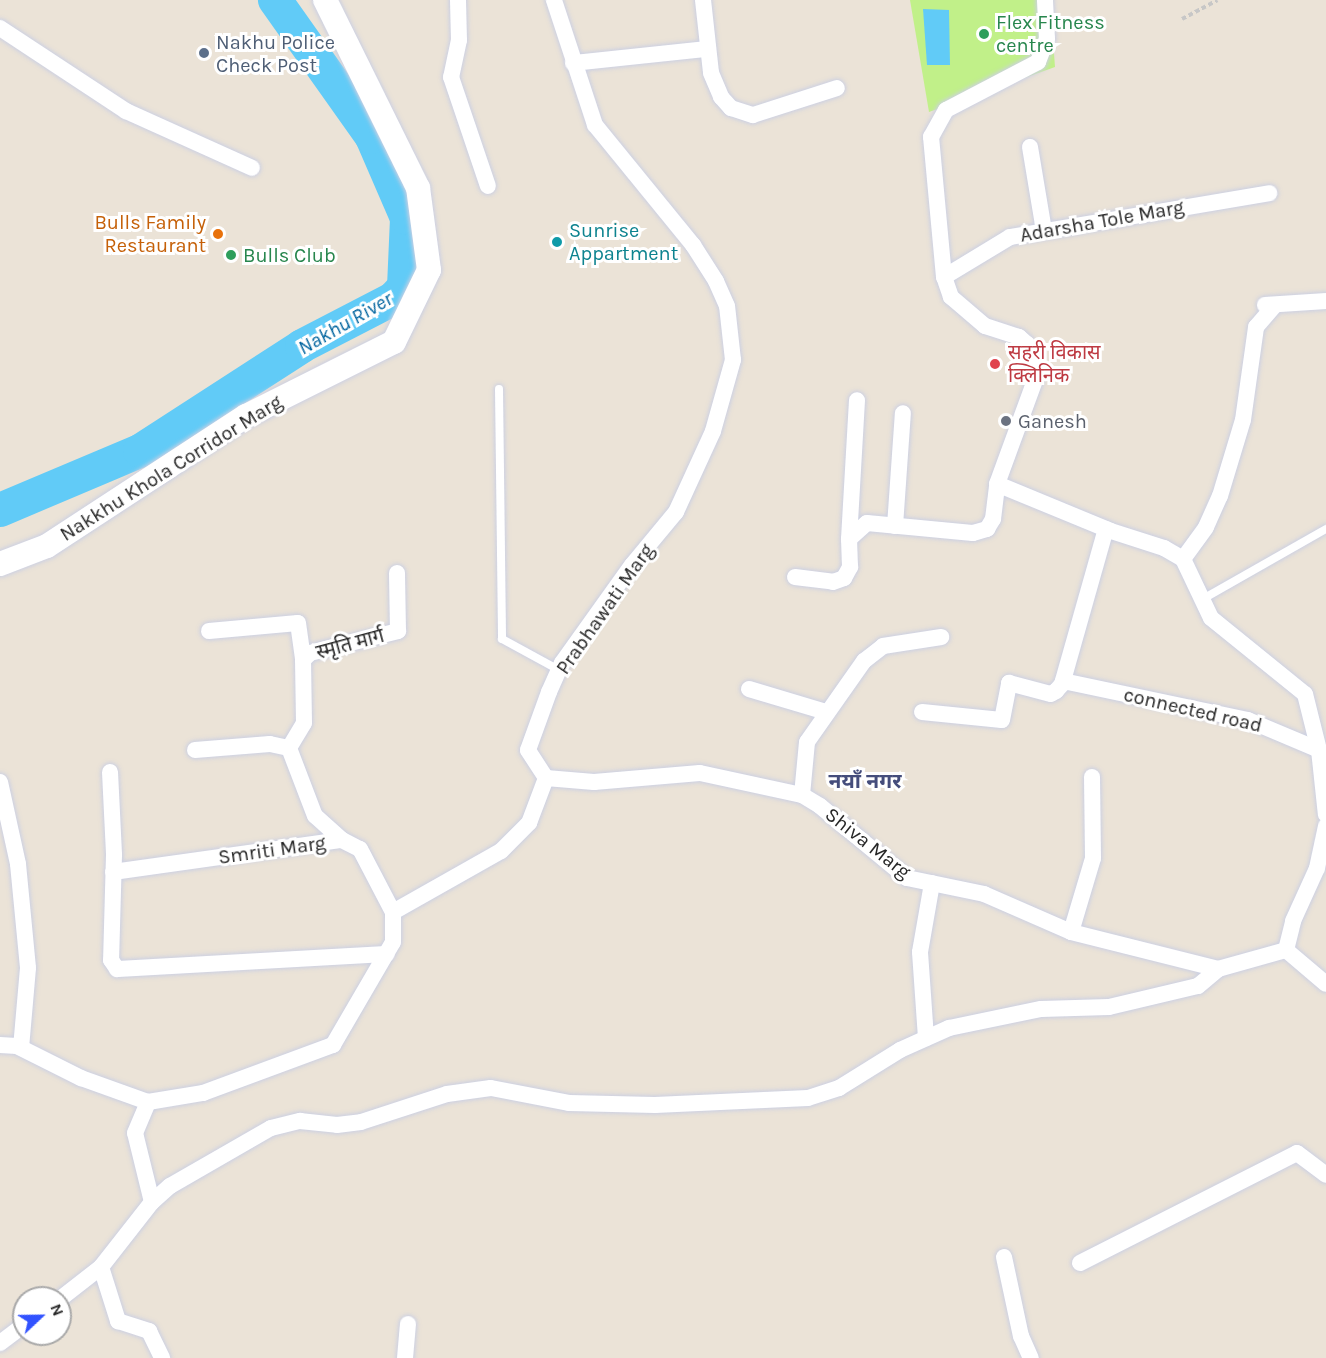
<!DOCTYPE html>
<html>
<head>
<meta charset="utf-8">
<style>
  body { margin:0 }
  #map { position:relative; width:1326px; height:1358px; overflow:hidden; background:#ebe3d7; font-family:Karla,"Noto Sans Devanagari",sans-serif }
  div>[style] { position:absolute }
  .pitch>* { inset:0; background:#c1f089 }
  .water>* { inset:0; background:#61cbf7 }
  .river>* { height:34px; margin:-17px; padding:0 17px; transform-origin:17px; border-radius:17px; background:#61cbf7 }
  .path>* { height:4px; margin-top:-2px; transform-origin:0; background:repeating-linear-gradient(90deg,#c7c7c7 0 4.5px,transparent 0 7.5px) }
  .roads { filter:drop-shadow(0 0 2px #ccd0e2) drop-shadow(0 0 2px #ccd0e2) }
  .lane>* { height:8px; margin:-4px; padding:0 4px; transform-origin:4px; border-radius:4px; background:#fff }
  .street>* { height:16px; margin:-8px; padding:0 8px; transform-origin:8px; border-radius:8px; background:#fff }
  .secondary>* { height:24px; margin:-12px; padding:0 12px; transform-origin:12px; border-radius:12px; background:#fff }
  .dots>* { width:16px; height:16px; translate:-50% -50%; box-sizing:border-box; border:3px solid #fff; border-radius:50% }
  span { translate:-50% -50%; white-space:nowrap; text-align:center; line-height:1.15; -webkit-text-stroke:6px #fff; paint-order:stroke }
  .leisure-label { font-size:20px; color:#27864d }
  .left { translate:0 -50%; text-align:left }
  .service-label { font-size:20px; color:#4e5e75 }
  .street-label { font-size:20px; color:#272727 }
  .food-label { font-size:20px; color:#c56008 }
  .right { translate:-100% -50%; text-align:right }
  .culture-label { font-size:20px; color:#0d838f }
  .health-label { font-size:20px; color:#be3a42 }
  .worship-label { font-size:20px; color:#5b616d }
  .water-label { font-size:21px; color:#03659f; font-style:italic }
  .neighbourhood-label { font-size:21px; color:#454d7b; font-weight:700 }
  .north { position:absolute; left:12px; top:1286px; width:60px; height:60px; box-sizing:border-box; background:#fff; border:2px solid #a9a9a9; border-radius:50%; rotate:68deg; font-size:16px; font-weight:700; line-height:24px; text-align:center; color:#272727 }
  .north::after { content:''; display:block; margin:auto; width:21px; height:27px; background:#3152ff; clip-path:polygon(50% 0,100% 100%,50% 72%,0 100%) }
</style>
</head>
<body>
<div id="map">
  <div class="pitch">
    <i style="clip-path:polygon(910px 0,1050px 0,1055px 67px,929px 112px)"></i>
  </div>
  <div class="water">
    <i style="clip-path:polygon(923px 9px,949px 10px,950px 65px,927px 65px)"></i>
  </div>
  <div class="river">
    <i style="left:0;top:510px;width:152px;rotate:-22.9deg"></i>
    <i style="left:140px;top:451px;width:193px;rotate:-32.9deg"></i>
    <i style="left:302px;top:346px;width:102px;rotate:-27.3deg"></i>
    <i style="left:393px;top:299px;width:16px;rotate:-47deg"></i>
    <i style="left:404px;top:287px;width:69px;rotate:-87.5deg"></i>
    <i style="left:407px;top:218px;width:88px;rotate:-113.4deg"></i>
    <i style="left:372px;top:137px;width:168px;rotate:-125.3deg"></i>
  </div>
  <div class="path">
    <i style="left:1182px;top:19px;width:40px;rotate:-28deg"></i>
  </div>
  <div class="roads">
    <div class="lane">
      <i style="left:499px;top:389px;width:250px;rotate:89.3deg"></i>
      <i style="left:502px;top:639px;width:65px;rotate:28.5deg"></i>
      <i style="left:1201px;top:600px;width:144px;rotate:-29.6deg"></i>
    </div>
    <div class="street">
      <i style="left:458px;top:0;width:40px;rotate:88.6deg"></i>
      <i style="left:459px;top:40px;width:38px;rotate:102deg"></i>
      <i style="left:451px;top:77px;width:115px;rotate:71.3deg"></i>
      <i style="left:703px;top:0;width:73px;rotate:83.7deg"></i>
      <i style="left:711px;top:73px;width:26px;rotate:67deg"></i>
      <i style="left:721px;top:97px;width:15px;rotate:48deg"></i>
      <i style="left:731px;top:108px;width:23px;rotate:18deg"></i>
      <i style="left:753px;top:115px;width:88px;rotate:-17.8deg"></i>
      <i style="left:0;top:28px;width:151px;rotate:33.4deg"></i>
      <i style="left:126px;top:111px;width:138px;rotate:24.3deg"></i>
      <i style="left:573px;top:63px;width:134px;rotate:-6deg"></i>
      <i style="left:1030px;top:147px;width:85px;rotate:80.5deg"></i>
      <i style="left:944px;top:277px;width:77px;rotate:-31.2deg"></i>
      <i style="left:1010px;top:237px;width:263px;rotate:-9.6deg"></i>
      <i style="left:1265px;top:305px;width:61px;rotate:-3.8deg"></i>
      <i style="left:997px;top:484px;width:123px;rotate:22.4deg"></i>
      <i style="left:1111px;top:531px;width:56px;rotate:17.8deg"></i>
      <i style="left:1164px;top:548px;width:22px;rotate:30deg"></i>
      <i style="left:1183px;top:559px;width:65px;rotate:64.6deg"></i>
      <i style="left:1211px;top:618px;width:121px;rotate:39deg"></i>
      <i style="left:1305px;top:694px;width:58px;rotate:76deg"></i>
      <i style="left:1319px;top:750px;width:65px;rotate:83.9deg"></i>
      <i style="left:895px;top:526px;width:113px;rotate:-86deg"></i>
      <i style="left:849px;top:539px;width:139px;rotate:-86.7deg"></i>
      <i style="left:1183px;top:559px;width:39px;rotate:-54deg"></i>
      <i style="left:1206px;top:527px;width:34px;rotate:-66deg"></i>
      <i style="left:1220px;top:496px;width:79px;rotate:-73.2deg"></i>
      <i style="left:1243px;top:420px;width:94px;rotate:-82deg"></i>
      <i style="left:1256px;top:327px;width:28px;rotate:-49deg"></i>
      <i style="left:795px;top:577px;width:38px;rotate:7deg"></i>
      <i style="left:833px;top:582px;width:12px;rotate:-20deg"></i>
      <i style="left:844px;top:578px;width:13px;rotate:-61deg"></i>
      <i style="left:850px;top:567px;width:28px;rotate:-92deg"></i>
      <i style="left:849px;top:539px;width:24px;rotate:-42deg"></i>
      <i style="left:867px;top:523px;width:106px;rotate:5.4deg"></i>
      <i style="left:973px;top:533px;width:15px;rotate:-16deg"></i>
      <i style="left:987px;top:529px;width:12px;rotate:-59deg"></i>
      <i style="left:993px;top:519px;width:35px;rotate:-83deg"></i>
      <i style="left:997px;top:484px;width:119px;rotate:-69.9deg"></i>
      <i style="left:1038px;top:372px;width:30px;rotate:-111deg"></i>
      <i style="left:1027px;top:344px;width:11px;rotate:-139deg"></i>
      <i style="left:1019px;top:337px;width:36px;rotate:-162deg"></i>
      <i style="left:985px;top:326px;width:45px;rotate:-139.5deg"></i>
      <i style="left:951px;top:297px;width:21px;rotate:-109deg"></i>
      <i style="left:944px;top:277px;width:141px;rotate:-95.3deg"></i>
      <i style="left:931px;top:137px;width:31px;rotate:-61deg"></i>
      <i style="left:946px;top:110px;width:104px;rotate:-27.6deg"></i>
      <i style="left:1038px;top:62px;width:25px;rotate:-69deg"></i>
      <i style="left:1047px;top:39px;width:39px;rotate:-93deg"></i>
      <i style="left:209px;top:631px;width:89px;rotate:-5.1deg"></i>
      <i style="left:298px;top:623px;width:37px;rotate:82deg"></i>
      <i style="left:1063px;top:681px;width:189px;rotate:11.9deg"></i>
      <i style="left:1248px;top:720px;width:77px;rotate:22.9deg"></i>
      <i style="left:749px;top:689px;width:80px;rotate:16.6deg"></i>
      <i style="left:922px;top:712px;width:80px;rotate:5.7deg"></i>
      <i style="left:1002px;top:720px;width:38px;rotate:-79deg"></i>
      <i style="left:1009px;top:683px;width:43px;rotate:14.7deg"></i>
      <i style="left:1051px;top:694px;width:6px;rotate:-31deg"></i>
      <i style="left:1056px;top:691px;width:9px;rotate:-49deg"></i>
      <i style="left:1062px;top:684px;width:161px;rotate:-74.2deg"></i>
      <i style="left:195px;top:750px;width:75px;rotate:-4.6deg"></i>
      <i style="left:270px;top:744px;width:19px;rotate:12deg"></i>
      <i style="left:110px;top:772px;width:83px;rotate:87.2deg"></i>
      <i style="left:114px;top:855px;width:105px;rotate:91.6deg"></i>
      <i style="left:111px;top:960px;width:11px;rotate:56deg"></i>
      <i style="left:117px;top:969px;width:270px;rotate:-3.2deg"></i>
      <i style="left:546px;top:778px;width:48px;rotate:4.8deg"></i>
      <i style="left:594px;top:782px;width:106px;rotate:-4.9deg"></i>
      <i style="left:700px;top:773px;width:104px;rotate:12.2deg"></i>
      <i style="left:802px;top:795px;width:21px;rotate:31deg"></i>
      <i style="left:820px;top:806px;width:113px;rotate:39.6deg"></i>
      <i style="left:907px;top:878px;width:79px;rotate:11.7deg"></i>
      <i style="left:984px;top:894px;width:95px;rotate:23.6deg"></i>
      <i style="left:1071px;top:932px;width:152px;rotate:14.1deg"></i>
      <i style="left:0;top:782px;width:84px;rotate:77.6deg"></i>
      <i style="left:18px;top:864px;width:104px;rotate:84.5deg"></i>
      <i style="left:28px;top:968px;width:80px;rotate:95deg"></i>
      <i style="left:802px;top:795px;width:53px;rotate:-84.6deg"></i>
      <i style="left:807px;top:742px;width:99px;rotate:-54.9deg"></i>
      <i style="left:864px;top:661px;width:24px;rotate:-38deg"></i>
      <i style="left:883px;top:646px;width:59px;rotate:-8.8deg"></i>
      <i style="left:342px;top:840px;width:36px;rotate:-138deg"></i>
      <i style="left:315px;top:816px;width:73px;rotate:-110.9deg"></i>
      <i style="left:289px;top:748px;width:29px;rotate:-59deg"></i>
      <i style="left:304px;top:723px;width:63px;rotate:-90.9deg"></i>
      <i style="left:303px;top:660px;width:10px;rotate:-45deg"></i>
      <i style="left:310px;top:653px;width:91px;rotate:-14deg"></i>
      <i style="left:398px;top:631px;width:58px;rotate:-91deg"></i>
      <i style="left:113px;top:872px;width:231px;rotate:-8deg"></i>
      <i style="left:342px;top:840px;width:20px;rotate:27deg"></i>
      <i style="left:360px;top:849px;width:71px;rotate:62.4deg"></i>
      <i style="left:1071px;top:932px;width:77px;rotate:-73.4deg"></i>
      <i style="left:1093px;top:858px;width:81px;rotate:-90.7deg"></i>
      <i style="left:1286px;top:950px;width:30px;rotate:-76deg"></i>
      <i style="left:1293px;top:921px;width:58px;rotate:-65.6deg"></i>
      <i style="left:1317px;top:868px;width:43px;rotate:-77.9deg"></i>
      <i style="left:926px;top:1038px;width:86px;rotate:-94deg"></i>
      <i style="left:920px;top:952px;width:70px;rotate:-80.1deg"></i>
      <i style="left:0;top:1045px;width:17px;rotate:3deg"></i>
      <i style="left:17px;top:1046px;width:72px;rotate:26.6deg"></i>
      <i style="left:81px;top:1078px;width:71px;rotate:19.7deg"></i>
      <i style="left:148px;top:1102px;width:56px;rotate:-9.3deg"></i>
      <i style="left:203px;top:1093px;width:139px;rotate:-20.3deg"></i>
      <i style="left:333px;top:1045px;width:119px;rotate:-59.8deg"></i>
      <i style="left:393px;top:942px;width:30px;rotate:-90deg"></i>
      <i style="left:393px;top:912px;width:124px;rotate:-29.5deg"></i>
      <i style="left:501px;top:851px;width:40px;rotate:-45deg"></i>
      <i style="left:529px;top:823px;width:48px;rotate:-69.3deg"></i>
      <i style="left:546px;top:778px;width:33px;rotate:-123deg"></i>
      <i style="left:528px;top:750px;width:62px;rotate:-70.1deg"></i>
      <i style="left:549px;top:692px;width:32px;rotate:-66deg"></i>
      <i style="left:562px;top:663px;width:120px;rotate:-54.5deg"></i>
      <i style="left:632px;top:565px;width:69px;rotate:-50.3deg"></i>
      <i style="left:676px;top:512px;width:89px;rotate:-65.4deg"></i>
      <i style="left:713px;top:431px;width:74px;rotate:-74.3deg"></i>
      <i style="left:733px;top:360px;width:54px;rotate:-96.3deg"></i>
      <i style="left:727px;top:306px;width:27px;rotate:-114deg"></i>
      <i style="left:716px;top:281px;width:43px;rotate:-122.6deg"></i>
      <i style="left:693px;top:245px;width:155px;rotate:-129.2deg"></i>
      <i style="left:595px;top:125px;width:132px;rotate:-108.2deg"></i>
      <i style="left:152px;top:1202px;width:24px;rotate:-42deg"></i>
      <i style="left:170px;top:1186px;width:116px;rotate:-29.9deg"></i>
      <i style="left:271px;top:1128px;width:30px;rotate:-14deg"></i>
      <i style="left:300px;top:1121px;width:37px;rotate:6deg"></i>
      <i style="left:337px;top:1125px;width:24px;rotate:-7deg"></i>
      <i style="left:361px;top:1122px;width:90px;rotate:-18deg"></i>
      <i style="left:447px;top:1094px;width:44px;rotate:-7.8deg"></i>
      <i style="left:491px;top:1088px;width:79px;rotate:10.9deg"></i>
      <i style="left:569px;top:1103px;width:86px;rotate:1.3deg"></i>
      <i style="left:655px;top:1105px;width:153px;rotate:-2.6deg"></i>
      <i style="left:808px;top:1098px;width:33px;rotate:-18deg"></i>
      <i style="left:839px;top:1088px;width:72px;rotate:-31.9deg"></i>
      <i style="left:900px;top:1050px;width:54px;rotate:-24.2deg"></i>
      <i style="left:949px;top:1028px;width:94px;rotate:-11.7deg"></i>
      <i style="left:1041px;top:1009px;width:68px;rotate:-1.7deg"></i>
      <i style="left:1109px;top:1007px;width:91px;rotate:-13.3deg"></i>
      <i style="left:1198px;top:986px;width:26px;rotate:-40deg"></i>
      <i style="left:1218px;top:969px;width:71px;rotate:-15.6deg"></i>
      <i style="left:1286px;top:950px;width:52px;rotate:40.4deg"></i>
      <i style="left:1004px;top:1257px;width:81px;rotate:77.9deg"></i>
      <i style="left:1021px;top:1336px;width:24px;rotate:66deg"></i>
      <i style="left:1080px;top:1263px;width:243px;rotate:-26.9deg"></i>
      <i style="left:1297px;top:1153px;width:36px;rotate:37deg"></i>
      <i style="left:101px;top:1267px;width:57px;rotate:72.5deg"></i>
      <i style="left:118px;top:1321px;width:33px;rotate:18deg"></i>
      <i style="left:149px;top:1331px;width:30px;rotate:64deg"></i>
      <i style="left:60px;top:1299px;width:52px;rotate:-38deg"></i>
      <i style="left:101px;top:1267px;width:83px;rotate:-51.9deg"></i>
      <i style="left:152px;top:1202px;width:71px;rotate:-103.8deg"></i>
      <i style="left:135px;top:1133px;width:34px;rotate:-67deg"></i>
      <i style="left:0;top:1343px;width:30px;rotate:-37deg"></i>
      <i style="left:405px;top:1358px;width:34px;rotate:-85deg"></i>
    </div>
    <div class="secondary">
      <i style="left:0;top:564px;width:50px;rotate:-21deg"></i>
      <i style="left:47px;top:546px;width:238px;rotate:-33.2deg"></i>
      <i style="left:246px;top:416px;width:165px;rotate:-26.6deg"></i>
      <i style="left:394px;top:342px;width:80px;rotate:-64.1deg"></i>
      <i style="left:429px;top:270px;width:83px;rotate:-97.6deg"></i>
      <i style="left:418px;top:188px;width:210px;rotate:-116.3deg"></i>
    </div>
  </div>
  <div class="dots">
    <i style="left:984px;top:34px;background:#2e9e5b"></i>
    <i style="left:204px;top:53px;background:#5c6f8a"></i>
    <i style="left:218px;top:234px;background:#e8710a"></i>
    <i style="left:557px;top:242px;background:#0f9aa8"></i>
    <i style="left:231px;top:255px;background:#2e9e5b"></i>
    <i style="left:995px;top:364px;background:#e0444e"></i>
    <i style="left:1006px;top:421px;background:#6b7280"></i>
  </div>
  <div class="leisure-label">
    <span class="left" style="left:996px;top:34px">Flex Fitness<br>centre</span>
    <span class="left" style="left:243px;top:255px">Bulls Club</span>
  </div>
  <div class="service-label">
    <span class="left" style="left:216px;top:54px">Nakhu Police<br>Check Post</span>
  </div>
  <div class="street-label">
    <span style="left:1102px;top:221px;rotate:-10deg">Adarsha Tole Marg</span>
    <span style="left:171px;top:468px;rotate:-32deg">Nakkhu Khola Corridor Marg</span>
    <span style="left:605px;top:609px;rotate:-55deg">Prabhawati Marg</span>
    <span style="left:350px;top:644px;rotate:-15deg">स्मृति मार्ग</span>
    <span style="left:1193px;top:710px;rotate:13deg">connected road</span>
    <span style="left:868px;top:843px;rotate:38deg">Shiva Marg</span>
    <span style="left:272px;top:850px;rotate:-8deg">Smriti Marg</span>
  </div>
  <div class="food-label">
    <span class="right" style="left:206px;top:234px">Bulls Family<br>Restaurant</span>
  </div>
  <div class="culture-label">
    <span class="left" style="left:569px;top:242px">Sunrise<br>Appartment</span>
  </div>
  <div class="health-label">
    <span class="left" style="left:1008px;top:364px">सहरी विकास<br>क्लिनिक</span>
  </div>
  <div class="worship-label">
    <span class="left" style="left:1018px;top:421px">Ganesh</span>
  </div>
  <div class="water-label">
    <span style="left:345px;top:323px;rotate:-30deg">Nakhu River</span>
  </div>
  <div class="neighbourhood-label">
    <span style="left:865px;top:781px">नयाँ नगर</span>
  </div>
  <div class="north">N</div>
</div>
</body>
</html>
